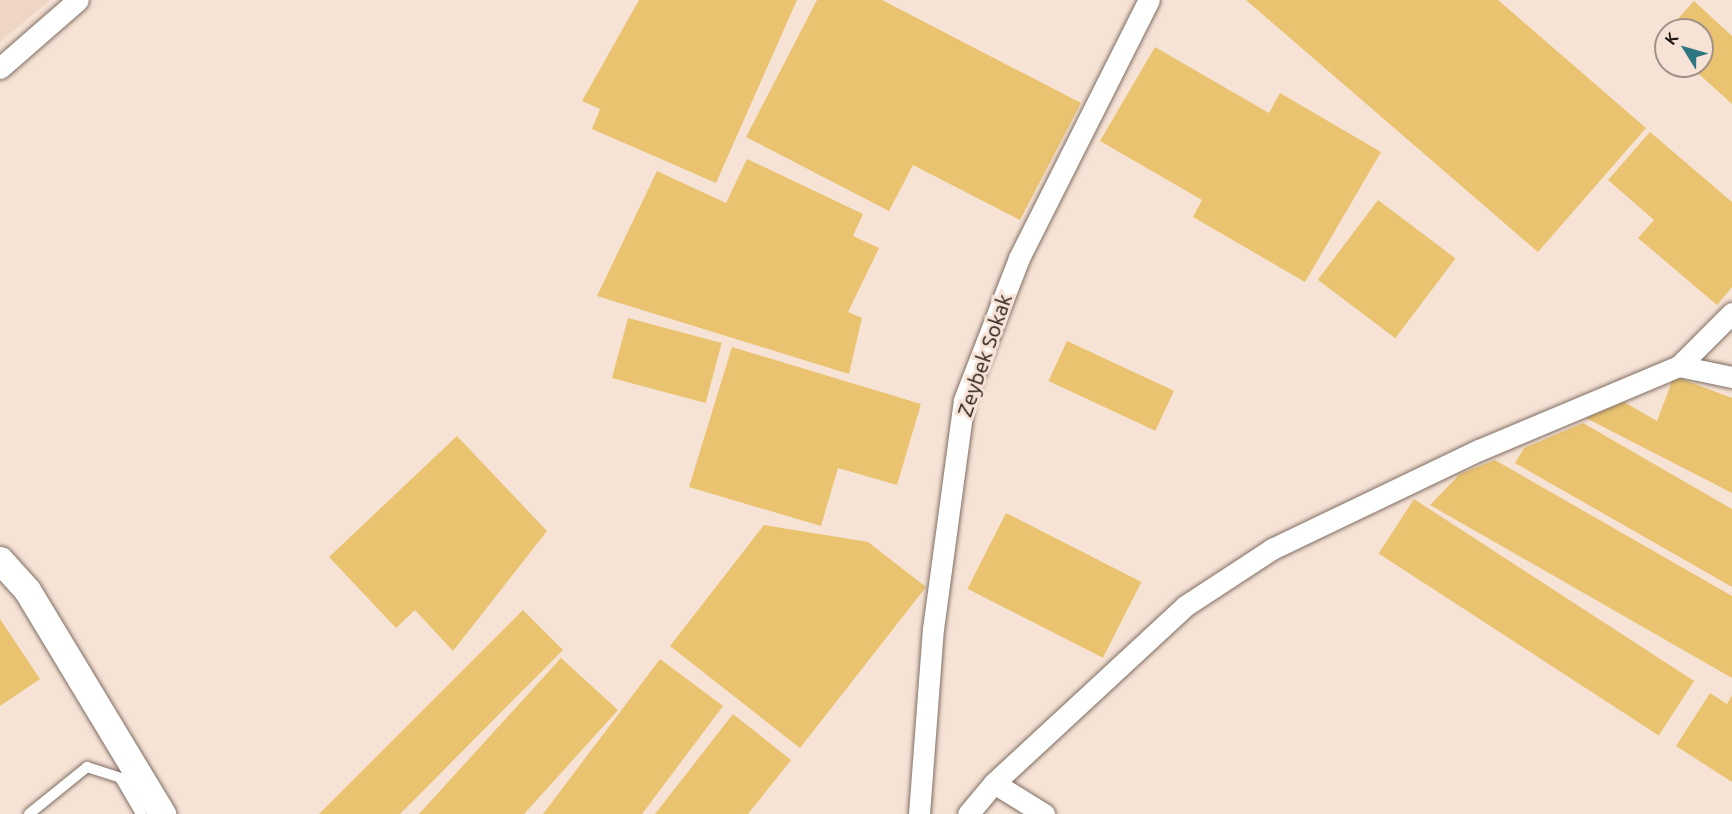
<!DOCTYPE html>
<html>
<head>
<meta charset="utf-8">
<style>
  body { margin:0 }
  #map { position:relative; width:1732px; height:814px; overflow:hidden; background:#f7e3d6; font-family:Ubuntu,sans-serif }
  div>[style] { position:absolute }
  .built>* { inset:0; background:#efd5c3 }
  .building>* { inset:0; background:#e9c36f; transform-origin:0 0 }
  .roads { filter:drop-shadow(0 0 2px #7f6e62) drop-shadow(0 0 2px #7f6e62) }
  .service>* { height:10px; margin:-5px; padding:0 5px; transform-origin:5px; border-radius:5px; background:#fff }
  .minor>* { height:21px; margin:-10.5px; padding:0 10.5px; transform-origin:10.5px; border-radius:10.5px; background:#fff }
  .tertiary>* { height:27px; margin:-13.5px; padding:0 13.5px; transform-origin:13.5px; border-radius:13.5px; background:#fff }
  span { translate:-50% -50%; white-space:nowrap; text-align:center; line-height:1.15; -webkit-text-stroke:6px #f7e3d6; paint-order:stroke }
  .street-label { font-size:21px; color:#201914 }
  .north { position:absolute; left:1654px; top:18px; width:60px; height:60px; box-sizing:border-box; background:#f7e3d6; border:2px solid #a19288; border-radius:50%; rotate:307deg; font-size:16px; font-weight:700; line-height:24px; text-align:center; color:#201914 }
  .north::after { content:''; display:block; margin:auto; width:21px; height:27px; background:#2e7681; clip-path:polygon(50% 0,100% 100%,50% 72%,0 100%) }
</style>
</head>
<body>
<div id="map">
  <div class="built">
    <i style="clip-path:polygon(0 0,50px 0,0 42px)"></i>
  </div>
  <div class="building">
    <i style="clip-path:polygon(639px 0,797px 0,716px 183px,592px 129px,600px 109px,582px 101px)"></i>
    <i style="clip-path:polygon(817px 0,882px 0,1081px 103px,1020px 220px,913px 165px,889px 211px,746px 137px)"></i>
    <i style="clip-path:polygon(1246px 0,1498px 0,1646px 128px,1538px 252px)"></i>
    <i style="clip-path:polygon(1694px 1px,1732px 36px,1732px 104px,1690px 66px,1702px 66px,1702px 30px,1668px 30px)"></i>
    <i style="clip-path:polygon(1155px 47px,1269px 113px,1280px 93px,1381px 152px,1305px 282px,1193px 217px,1202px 200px,1100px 141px)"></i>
    <i style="clip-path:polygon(1650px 132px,1732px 202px,1732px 287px,1717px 305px,1638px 238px,1654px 220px,1608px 180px)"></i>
    <i style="clip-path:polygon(747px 159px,863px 214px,853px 236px,879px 248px,848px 312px,862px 318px,849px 374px,597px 296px,657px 171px,726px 203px)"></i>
    <i style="left:1378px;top:200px;width:97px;height:100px;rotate:37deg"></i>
    <i style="left:628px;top:318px;width:97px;height:62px;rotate:15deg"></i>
    <i style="left:1067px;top:341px;width:118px;height:44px;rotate:25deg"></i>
    <i style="clip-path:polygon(732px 347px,921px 404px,897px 485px,838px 468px,821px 526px,689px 487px)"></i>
    <i style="clip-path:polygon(1674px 376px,1732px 398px,1732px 493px,1586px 418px,1624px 402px,1657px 421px)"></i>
    <i style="clip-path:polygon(1583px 423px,1732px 509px,1732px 587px,1515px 463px,1524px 448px)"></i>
    <i style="clip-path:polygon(457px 436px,547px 531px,453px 651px,415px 610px,396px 628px,329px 557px)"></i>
    <i style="clip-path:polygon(1495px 460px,1732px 596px,1732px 678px,1430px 505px,1460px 474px)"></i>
    <i style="left:1414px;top:499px;width:334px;height:65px;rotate:33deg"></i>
    <i style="left:1006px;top:513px;width:152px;height:85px;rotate:27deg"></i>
    <i style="clip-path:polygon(764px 525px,868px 542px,926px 587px,800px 748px,670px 646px)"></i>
    <i style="clip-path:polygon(523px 610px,563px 650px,400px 814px,319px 814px)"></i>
    <i style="clip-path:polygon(0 619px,40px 679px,0 706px)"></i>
    <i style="clip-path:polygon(561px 658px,618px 710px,524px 814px,419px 814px)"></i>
    <i style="clip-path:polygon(660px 659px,723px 706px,642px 814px,543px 814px)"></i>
    <i style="clip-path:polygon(1710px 693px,1727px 704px,1732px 695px,1732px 782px,1676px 746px)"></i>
    <i style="clip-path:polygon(733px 714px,791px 760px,748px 814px,655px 814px)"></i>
  </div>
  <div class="roads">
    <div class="service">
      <i style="left:29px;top:814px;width:75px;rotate:-39deg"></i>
      <i style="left:87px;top:767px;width:35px;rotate:18deg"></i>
      <i style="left:120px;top:778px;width:42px;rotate:59.7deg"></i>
    </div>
    <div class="minor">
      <i style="left:0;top:68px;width:103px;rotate:-41.1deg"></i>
      <i style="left:1679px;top:366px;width:75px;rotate:-45deg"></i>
      <i style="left:994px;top:783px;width:59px;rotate:31.8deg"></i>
      <i style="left:919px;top:814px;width:186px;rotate:-85.7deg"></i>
      <i style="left:933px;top:629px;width:231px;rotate:-82.3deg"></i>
      <i style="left:964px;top:400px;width:152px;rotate:-68.8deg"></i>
      <i style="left:1019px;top:258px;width:289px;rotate:-63.3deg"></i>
      <i style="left:968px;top:814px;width:40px;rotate:-50deg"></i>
      <i style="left:994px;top:783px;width:260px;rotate:-42.8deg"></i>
      <i style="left:1185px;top:606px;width:104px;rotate:-33.2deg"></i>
      <i style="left:1272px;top:549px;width:229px;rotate:-25.6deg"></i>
      <i style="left:1479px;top:450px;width:217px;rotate:-22.8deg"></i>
      <i style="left:1679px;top:366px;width:54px;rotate:11.7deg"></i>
    </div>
    <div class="tertiary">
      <i style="left:0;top:560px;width:40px;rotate:48deg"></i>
      <i style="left:27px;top:590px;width:262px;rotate:58.9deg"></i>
    </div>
  </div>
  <div class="street-label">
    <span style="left:984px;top:355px;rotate:-71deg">Zeybek Sokak</span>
  </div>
  <div class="north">K</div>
</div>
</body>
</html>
